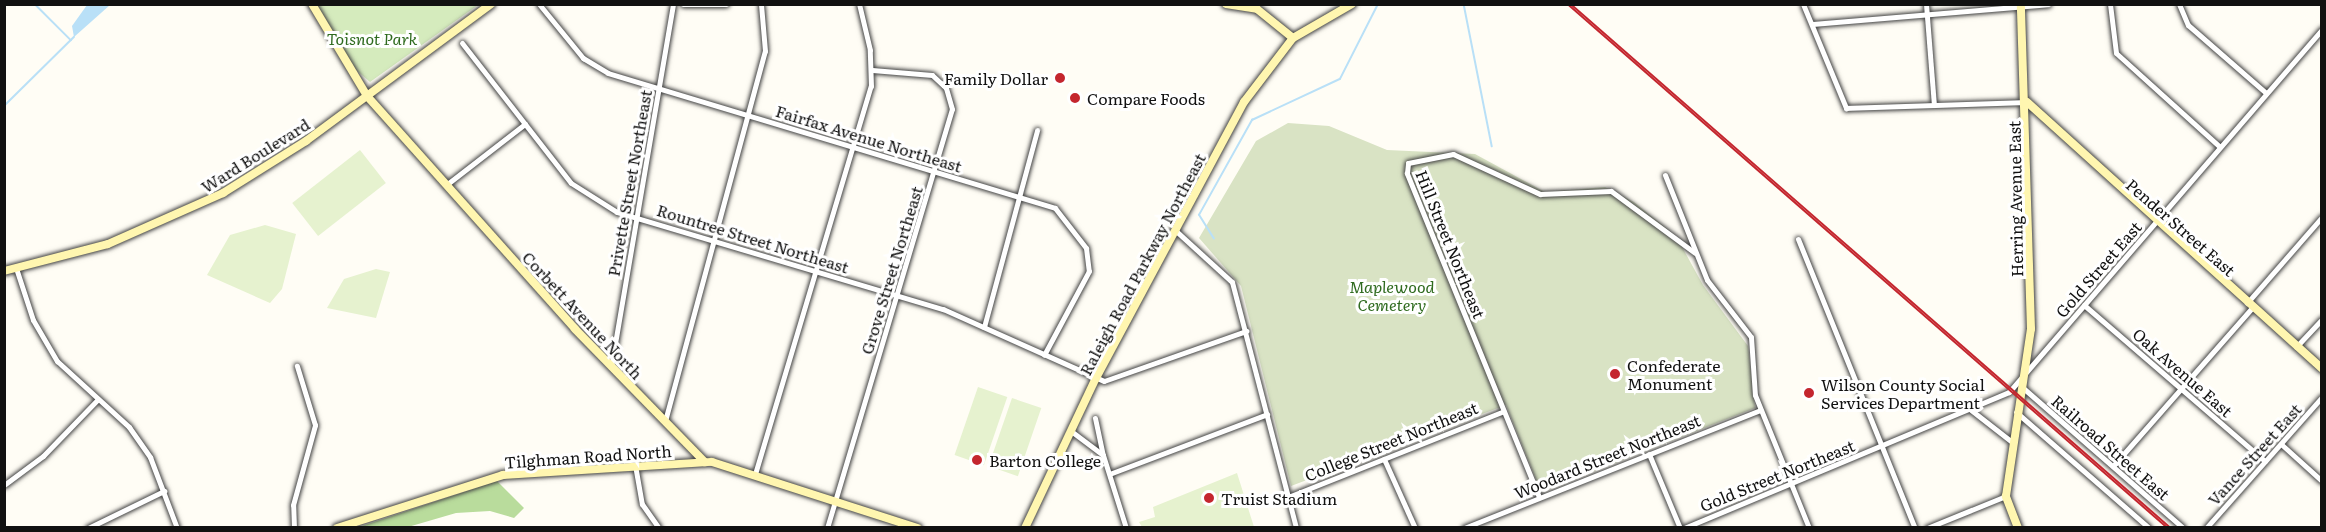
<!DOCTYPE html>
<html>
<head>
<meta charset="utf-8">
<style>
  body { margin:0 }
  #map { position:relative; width:2326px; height:532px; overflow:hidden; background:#fffdf5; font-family:Literata,serif }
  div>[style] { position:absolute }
  .green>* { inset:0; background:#d5ebbd }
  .forest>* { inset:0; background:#b9dc9c }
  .cemetery>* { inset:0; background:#d9e3c4 }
  .pitch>* { inset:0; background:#e6f2cf; transform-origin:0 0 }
  .water>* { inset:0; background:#b9e0f7 }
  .stream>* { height:1.5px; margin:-0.75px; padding:0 0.75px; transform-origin:0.75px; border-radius:0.75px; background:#b9e0f7 }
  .roads { filter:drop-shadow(0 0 2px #444) drop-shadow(0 0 2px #444) }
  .street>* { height:5px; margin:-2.5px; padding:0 2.5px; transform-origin:2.5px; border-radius:2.5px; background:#fff }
  .secondary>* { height:8px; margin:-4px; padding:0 4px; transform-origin:4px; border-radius:4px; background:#fff6b0 }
  .rail>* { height:4px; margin-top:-2px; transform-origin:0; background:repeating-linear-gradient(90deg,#fff 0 4.5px,#c4262e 0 9px); box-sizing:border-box; border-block:2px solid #c4262e }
  .dots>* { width:16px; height:16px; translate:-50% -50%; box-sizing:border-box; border:3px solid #fff; border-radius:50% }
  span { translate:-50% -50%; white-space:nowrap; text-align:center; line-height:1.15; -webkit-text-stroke:6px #fff; paint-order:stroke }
  .park-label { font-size:16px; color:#2f6b1f; font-style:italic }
  .poi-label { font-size:16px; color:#111 }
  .right { translate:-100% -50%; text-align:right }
  .left { translate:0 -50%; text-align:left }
  .street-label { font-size:16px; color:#111 }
  .frame { position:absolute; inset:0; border:6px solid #111; pointer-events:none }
</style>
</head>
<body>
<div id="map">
  <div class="green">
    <i style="clip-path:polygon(317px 5px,478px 5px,370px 82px,348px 63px)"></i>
  </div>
  <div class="forest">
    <i style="clip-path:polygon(497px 481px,524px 508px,514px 518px,490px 511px,456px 513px,408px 527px,359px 527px)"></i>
  </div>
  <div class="cemetery">
    <i style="clip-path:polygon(1288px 123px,1329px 126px,1387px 150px,1475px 154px,1545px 192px,1605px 187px,1634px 202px,1676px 236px,1703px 285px,1748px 346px,1755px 408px,1541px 492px,1506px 405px,1291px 486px,1241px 286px,1199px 238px,1256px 141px)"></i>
  </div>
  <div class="pitch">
    <i style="left:360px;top:150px;width:42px;height:86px;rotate:52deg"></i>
    <i style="clip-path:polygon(265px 225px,296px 234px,282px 289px,270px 303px,207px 275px,230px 235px)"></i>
    <i style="clip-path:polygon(376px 269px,390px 272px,376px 318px,327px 308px,344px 279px)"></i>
    <i style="left:978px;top:387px;width:31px;height:72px;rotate:19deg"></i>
    <i style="left:1012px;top:398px;width:31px;height:72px;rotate:19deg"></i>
    <i style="clip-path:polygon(1237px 473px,1254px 527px,1142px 527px,1139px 522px,1155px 517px,1153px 507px)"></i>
  </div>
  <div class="water">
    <i style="clip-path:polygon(87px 5px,110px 5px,74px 37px,72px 26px)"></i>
  </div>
  <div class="stream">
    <i style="left:35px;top:4px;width:51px;rotate:45deg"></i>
    <i style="left:1464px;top:4px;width:145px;rotate:78.8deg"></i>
    <i style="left:4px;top:106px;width:98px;rotate:-44.6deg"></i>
    <i style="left:1214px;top:239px;width:28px;rotate:-122deg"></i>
    <i style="left:1199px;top:215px;width:109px;rotate:-60.8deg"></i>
    <i style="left:1252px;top:120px;width:97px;rotate:-25deg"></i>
    <i style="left:1340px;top:79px;width:84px;rotate:-63.1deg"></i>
  </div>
  <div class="roads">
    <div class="street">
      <i style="left:539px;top:4px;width:70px;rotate:50.8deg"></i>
      <i style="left:583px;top:58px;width:29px;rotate:31deg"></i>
      <i style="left:608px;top:73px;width:467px;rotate:16.8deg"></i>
      <i style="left:1055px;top:208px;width:51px;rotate:52.2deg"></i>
      <i style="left:1086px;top:248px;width:23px;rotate:83deg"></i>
      <i style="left:1089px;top:271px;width:95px;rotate:118.2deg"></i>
      <i style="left:683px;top:4px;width:43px"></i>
      <i style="left:1803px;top:4px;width:113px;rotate:67.5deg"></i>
      <i style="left:1846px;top:108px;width:179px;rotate:-1.9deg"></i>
      <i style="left:1926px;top:4px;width:101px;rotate:85.5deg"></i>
      <i style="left:2110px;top:4px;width:49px;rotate:83deg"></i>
      <i style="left:2116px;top:53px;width:140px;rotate:42.1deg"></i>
      <i style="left:2179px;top:4px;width:23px;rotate:67deg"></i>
      <i style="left:2188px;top:25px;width:103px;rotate:41.1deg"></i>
      <i style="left:1812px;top:24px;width:237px;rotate:-4.8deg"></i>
      <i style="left:462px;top:43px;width:177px;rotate:52.1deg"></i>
      <i style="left:571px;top:183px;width:54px;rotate:32.2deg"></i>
      <i style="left:617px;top:212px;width:340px;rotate:16.6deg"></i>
      <i style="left:943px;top:309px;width:176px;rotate:24.1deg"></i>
      <i style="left:1104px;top:381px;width:151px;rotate:-19.4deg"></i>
      <i style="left:1665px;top:175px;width:113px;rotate:68.2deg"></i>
      <i style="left:1707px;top:280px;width:72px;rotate:52.3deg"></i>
      <i style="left:1751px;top:337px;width:58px;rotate:86.1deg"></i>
      <i style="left:1755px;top:395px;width:144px;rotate:67.9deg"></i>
      <i style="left:446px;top:185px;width:100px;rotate:-37.7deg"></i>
      <i style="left:1175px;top:230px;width:77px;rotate:42.4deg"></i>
      <i style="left:1232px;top:282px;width:254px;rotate:75.4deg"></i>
      <i style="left:1798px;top:239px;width:312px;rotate:68deg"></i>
      <i style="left:16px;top:268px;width:55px;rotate:71.9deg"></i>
      <i style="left:33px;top:320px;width:48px;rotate:59.7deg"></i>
      <i style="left:57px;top:361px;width:98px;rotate:42.5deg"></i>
      <i style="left:129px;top:427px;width:37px;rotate:55deg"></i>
      <i style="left:150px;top:457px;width:76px;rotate:69.2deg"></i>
      <i style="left:2247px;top:303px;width:114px;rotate:-48.9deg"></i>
      <i style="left:2084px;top:305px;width:239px;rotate:40.8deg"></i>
      <i style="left:984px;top:327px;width:204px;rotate:-74.9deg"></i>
      <i style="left:2296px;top:347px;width:38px;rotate:-47deg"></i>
      <i style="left:611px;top:367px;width:368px;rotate:-80.3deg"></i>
      <i style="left:2022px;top:387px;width:214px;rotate:41.2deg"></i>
      <i style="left:1971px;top:410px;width:52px;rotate:38deg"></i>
      <i style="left:2016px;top:412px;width:176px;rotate:41.1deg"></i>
      <i style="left:1095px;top:418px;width:38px;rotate:78deg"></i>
      <i style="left:665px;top:421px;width:383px;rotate:-74.9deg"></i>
      <i style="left:765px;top:51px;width:47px;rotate:-94.9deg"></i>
      <i style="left:1071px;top:431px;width:40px;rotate:37deg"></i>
      <i style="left:1103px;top:455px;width:77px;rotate:72.5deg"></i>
      <i style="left:2281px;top:444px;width:55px;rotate:42.1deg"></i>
      <i style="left:1649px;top:454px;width:80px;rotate:67.3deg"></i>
      <i style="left:1384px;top:459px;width:76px;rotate:65.8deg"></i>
      <i style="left:635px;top:465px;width:40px;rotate:80deg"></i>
      <i style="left:642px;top:504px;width:29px;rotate:55deg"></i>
      <i style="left:2113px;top:466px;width:210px;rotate:-48.7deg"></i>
      <i style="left:1112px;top:473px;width:166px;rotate:-20.8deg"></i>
      <i style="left:755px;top:474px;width:405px;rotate:-73.4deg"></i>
      <i style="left:871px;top:86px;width:36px;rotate:-92deg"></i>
      <i style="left:870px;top:50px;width:47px;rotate:-103.4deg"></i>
      <i style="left:4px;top:485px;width:49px;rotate:-36.6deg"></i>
      <i style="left:43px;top:456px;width:78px;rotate:-46deg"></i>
      <i style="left:1288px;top:497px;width:232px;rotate:-21.7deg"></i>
      <i style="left:1539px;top:497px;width:350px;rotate:-112.2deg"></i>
      <i style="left:1407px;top:173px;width:10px;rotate:-84deg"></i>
      <i style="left:1408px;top:163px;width:46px;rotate:-11.3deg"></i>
      <i style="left:1453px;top:154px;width:96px;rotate:24.7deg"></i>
      <i style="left:1540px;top:194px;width:71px;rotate:-2.4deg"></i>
      <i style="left:1611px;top:191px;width:104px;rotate:36.4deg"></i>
      <i style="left:88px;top:528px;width:85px;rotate:-26deg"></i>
      <i style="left:294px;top:528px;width:23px;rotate:-92deg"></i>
      <i style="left:293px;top:505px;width:83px;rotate:-74.6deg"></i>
      <i style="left:315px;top:425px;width:62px;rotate:-107deg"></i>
      <i style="left:827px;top:528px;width:437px;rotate:-73.4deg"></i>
      <i style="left:952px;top:109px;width:22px;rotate:-106deg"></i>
      <i style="left:946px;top:88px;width:19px;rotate:-137deg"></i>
      <i style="left:932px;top:75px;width:60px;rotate:-175.2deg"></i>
      <i style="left:1464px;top:528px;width:319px;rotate:-21.7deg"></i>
      <i style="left:1684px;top:528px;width:352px;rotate:-22.7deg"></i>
      <i style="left:2009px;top:392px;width:479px;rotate:-49.2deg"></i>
      <i style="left:1927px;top:528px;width:85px;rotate:-22.1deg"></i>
      <i style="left:2206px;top:528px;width:175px;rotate:-48.5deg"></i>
    </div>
    <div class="secondary">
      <i style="left:312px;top:4px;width:107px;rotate:59.1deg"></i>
      <i style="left:367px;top:96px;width:312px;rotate:48.2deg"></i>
      <i style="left:575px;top:329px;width:186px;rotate:45.7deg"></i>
      <i style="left:1226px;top:4px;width:31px;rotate:9deg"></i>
      <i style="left:1257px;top:9px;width:46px;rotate:38.9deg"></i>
      <i style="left:2027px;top:102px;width:398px;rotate:42.1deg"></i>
      <i style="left:4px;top:271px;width:107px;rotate:-14.6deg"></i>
      <i style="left:108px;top:244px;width:126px;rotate:-23.9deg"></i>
      <i style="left:223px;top:193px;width:98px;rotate:-32.1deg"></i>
      <i style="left:306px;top:141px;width:230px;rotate:-36.5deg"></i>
      <i style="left:337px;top:528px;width:174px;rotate:-17.7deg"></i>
      <i style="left:503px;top:475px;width:209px;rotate:-3.6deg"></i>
      <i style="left:712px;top:462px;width:216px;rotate:17.8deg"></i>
      <i style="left:1025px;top:528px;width:166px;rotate:-64.7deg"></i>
      <i style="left:1096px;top:378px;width:313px;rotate:-61.8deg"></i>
      <i style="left:1244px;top:102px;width:81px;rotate:-52.6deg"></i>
      <i style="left:1293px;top:38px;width:68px;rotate:-30deg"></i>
      <i style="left:2018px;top:528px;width:34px;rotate:-111deg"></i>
      <i style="left:2006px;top:496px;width:169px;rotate:-81.5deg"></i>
      <i style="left:2031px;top:329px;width:325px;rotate:-91.8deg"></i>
    </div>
  </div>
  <div class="rail">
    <i style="left:1569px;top:4px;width:797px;rotate:41.13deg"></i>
  </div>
  <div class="dots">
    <i style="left:1060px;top:78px;background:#c4262e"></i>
    <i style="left:1075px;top:98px;background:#c4262e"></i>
    <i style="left:1615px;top:374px;background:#c4262e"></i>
    <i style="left:1809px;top:393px;background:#c4262e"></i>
    <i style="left:977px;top:460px;background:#c4262e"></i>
    <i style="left:1209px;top:498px;background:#c4262e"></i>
  </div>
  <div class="park-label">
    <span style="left:372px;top:38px">Toisnot Park</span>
    <span style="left:1392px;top:295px">Maplewood<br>Cemetery</span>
  </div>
  <div class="poi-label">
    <span class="right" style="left:1048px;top:78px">Family Dollar</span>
    <span class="left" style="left:1087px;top:98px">Compare Foods</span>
    <span class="left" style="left:1627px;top:374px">Confederate<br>Monument</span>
    <span class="left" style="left:1821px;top:393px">Wilson County Social<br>Services Department</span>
    <span class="left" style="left:989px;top:460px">Barton College</span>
    <span class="left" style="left:1221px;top:498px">Truist Stadium</span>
  </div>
  <div class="street-label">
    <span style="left:869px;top:138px;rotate:17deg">Fairfax Avenue Northeast</span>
    <span style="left:255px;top:155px;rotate:-32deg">Ward Boulevard</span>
    <span style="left:629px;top:183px;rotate:-80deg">Privette Street Northeast</span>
    <span style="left:2015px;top:199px;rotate:-91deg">Herring Avenue East</span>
    <span style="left:2181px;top:227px;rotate:41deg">Pender Street East</span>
    <span style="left:753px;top:238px;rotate:17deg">Rountree Street Northeast</span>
    <span style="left:1451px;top:244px;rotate:68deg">Hill Street Northeast</span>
    <span style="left:1142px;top:264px;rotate:-62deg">Raleigh Road Parkway Northeast</span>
    <span style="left:2098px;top:269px;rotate:-49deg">Gold Street East</span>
    <span style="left:891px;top:270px;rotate:-73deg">Grove Street Northeast</span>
    <span style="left:583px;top:315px;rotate:47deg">Corbett Avenue North</span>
    <span style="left:2183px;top:372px;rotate:41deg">Oak Avenue East</span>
    <span style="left:1391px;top:441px;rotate:-22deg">College Street Northeast</span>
    <span style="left:2111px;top:447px;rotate:41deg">Railroad Street East</span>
    <span style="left:2254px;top:454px;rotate:-48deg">Vance Street East</span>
    <span style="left:588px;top:456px;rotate:-4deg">Tilghman Road North</span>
    <span style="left:1607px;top:456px;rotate:-22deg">Woodard Street Northeast</span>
    <span style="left:1777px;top:475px;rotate:-22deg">Gold Street Northeast</span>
  </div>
  <div class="frame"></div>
</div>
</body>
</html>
